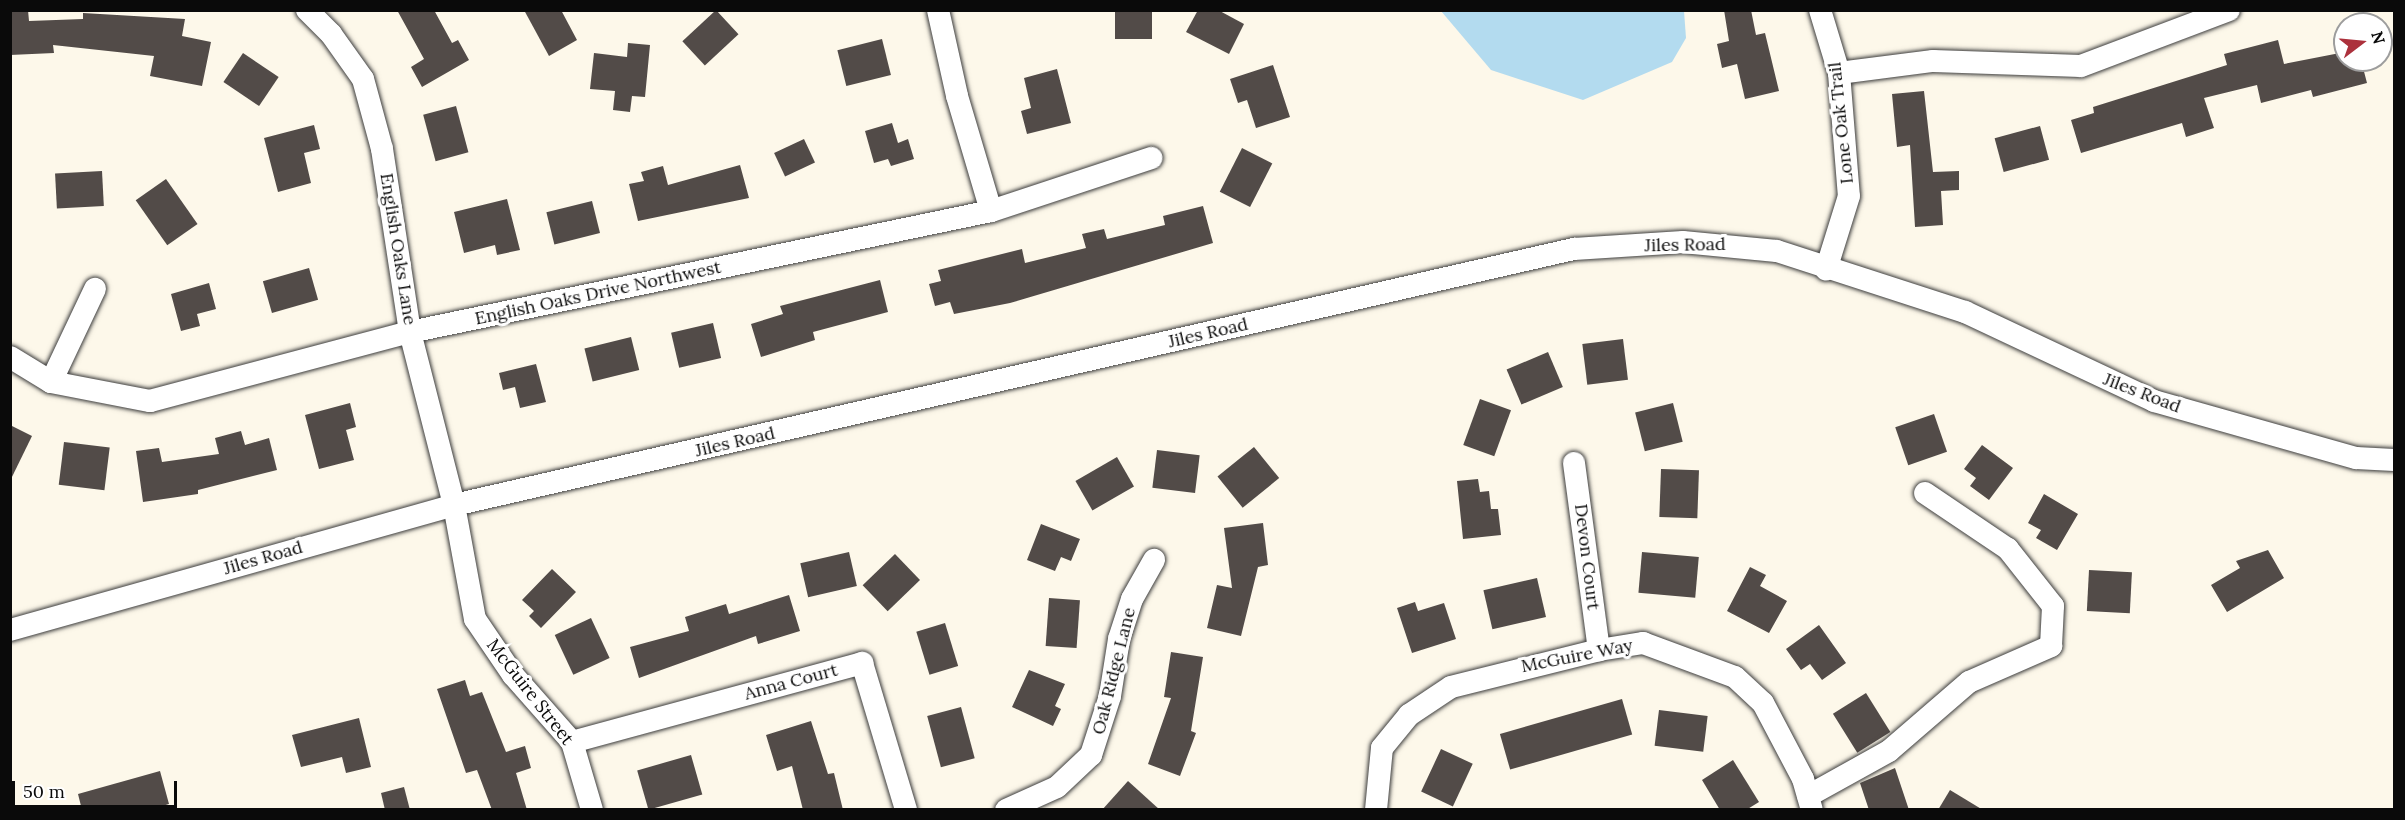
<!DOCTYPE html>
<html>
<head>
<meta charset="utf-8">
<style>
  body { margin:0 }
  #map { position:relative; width:2405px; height:820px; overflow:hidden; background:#fdf8ea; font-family:Lora,serif }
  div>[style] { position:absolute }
  .water>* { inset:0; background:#b3dbef }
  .building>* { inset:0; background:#524b48; transform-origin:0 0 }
  .roads { filter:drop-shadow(0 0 2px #3d3d3d) drop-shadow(0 0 2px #3d3d3d) }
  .minor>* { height:22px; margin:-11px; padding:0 11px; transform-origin:11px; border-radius:11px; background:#fff }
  span { translate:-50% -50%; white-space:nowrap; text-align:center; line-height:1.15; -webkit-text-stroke:6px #fff; paint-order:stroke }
  .street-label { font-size:18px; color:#0a0a0a }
  .frame { position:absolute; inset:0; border:12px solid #0a0a0a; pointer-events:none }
  .north { position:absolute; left:2333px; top:12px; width:60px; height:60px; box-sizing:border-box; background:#fff; border:2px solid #9d9d9d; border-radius:50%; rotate:74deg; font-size:16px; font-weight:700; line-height:24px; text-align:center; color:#0a0a0a }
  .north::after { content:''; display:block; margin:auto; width:21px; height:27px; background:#ac313c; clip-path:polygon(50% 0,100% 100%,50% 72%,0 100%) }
  .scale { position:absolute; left:12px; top:781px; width:165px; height:27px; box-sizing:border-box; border:3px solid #0a0a0a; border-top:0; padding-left:8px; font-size:18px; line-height:21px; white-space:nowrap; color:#0a0a0a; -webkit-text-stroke:4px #fff; paint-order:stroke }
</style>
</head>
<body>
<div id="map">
  <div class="water">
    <i style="clip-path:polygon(1441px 11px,1684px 11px,1686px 38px,1672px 62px,1583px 100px,1491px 70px)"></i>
  </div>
  <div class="building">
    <i style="clip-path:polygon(10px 10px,28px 10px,29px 21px,83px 19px,83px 13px,185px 19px,182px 36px,211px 42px,202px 86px,150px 76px,154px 56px,53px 45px,54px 53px,10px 55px)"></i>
    <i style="clip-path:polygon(397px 10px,434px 10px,452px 43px,458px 40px,469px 60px,422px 87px,411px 67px,424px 59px)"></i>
    <i style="clip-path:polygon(524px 10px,561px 10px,577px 40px,549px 56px)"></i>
    <i style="left:716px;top:10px;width:33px;height:46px;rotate:47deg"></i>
    <i style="left:1115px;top:10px;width:37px;height:29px"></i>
    <i style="clip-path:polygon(1198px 10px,1218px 10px,1244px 24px,1229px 54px,1186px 32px)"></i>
    <i style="clip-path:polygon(1724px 10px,1751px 10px,1756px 35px,1765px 33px,1779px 91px,1745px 99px,1737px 64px,1722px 68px,1717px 44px,1729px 41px)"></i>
    <i style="left:882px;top:39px;width:37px;height:46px;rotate:76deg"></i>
    <i style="clip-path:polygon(2278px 40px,2284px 64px,2345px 52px,2345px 60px,2361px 60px,2367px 83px,2313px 97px,2311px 90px,2261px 103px,2257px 85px,2204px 98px,2214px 128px,2186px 137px,2182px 123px,2081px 153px,2071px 120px,2094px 113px,2093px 107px,2227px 65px,2224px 54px)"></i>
    <i style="clip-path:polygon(628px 43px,650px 45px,645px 97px,632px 96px,630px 112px,613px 110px,615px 91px,590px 89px,594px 53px,627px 57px)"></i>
    <i style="left:243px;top:53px;width:43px;height:35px;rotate:34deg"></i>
    <i style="clip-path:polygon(1273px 65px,1290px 117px,1256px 128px,1247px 100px,1238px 103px,1230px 79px)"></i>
    <i style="clip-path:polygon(1057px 69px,1071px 123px,1027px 134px,1021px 111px,1031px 108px,1024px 78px)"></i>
    <i style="clip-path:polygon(1924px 91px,1933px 172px,1959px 171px,1959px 190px,1941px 191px,1943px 225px,1915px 227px,1910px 145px,1897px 147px,1892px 94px)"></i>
    <i style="left:456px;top:106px;width:48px;height:34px;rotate:75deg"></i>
    <i style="clip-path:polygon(892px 123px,898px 143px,908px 139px,914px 159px,891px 166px,888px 159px,874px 163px,865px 131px)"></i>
    <i style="clip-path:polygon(314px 125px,320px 149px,304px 153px,311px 183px,278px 192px,264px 138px)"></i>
    <i style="left:2040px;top:126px;width:35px;height:47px;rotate:75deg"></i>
    <i style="left:804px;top:139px;width:26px;height:33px;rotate:65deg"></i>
    <i style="left:1242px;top:148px;width:34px;height:49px;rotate:27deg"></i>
    <i style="clip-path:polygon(740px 165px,749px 198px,638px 221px,629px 184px,644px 181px,641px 172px,663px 166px,668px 185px)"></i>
    <i style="left:102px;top:171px;width:35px;height:47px;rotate:87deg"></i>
    <i style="left:166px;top:179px;width:55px;height:37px;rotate:55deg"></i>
    <i style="clip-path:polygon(507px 199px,520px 250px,497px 255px,495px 245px,464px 253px,454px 212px)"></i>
    <i style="left:592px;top:201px;width:33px;height:47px;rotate:76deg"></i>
    <i style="clip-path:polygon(1203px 206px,1213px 243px,1010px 303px,954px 314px,950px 302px,935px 306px,929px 284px,941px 281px,938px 270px,1022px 249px,1025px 263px,1086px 248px,1082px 234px,1104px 229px,1107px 239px,1165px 225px,1163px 216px)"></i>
    <i style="left:309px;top:268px;width:33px;height:48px;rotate:74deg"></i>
    <i style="clip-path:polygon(880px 280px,888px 312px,813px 332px,815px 340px,761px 357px,751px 324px,783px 314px,780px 306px)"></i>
    <i style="clip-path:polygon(209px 283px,216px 309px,197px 314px,200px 326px,181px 331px,171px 294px)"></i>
    <i style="left:713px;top:323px;width:36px;height:43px;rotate:77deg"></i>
    <i style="left:631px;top:337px;width:34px;height:48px;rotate:76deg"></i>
    <i style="left:1623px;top:339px;width:41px;height:41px;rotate:83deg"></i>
    <i style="left:1548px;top:352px;width:38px;height:45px;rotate:67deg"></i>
    <i style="clip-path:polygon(536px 364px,546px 402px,520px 408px,515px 387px,503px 390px,499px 373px)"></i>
    <i style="left:1480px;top:399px;width:33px;height:49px;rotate:20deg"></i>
    <i style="clip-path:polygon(350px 403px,356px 427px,346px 430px,354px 460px,319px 469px,305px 415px)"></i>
    <i style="left:1673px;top:403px;width:40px;height:39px;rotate:76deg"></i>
    <i style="left:1934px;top:414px;width:40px;height:41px;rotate:71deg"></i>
    <i style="clip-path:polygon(10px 425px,32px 436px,10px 481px)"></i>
    <i style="clip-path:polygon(241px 431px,245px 445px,269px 438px,277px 470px,198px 490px,198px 494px,143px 502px,136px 451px,159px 448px,162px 462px,219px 454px,215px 438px)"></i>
    <i style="left:64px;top:442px;width:46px;height:43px;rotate:7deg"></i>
    <i style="clip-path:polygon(1982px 445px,2013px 468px,1989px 500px,1970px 486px,1976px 478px,1964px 469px)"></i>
    <i style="left:1254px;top:447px;width:40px;height:47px;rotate:51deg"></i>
    <i style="left:1157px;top:450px;width:43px;height:38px;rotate:7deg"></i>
    <i style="left:1117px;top:457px;width:34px;height:48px;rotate:60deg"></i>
    <i style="left:1661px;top:469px;width:38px;height:48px;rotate:2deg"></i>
    <i style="clip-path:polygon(1478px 479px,1480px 492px,1489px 491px,1491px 509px,1498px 509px,1501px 535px,1463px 539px,1457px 481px)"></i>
    <i style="clip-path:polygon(2044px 494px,2078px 514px,2057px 550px,2036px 538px,2041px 530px,2028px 523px)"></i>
    <i style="clip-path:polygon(1263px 523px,1268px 565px,1258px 567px,1241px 636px,1207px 628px,1217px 585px,1232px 588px,1224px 528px)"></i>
    <i style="clip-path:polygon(1041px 524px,1080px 539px,1071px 561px,1061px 557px,1055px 571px,1027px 560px)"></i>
    <i style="clip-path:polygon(2268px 550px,2284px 578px,2227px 612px,2211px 585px,2240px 568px,2236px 561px)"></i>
    <i style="left:849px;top:552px;width:35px;height:50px;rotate:77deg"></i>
    <i style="left:1642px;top:552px;width:57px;height:41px;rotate:5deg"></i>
    <i style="left:895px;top:554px;width:36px;height:45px;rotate:46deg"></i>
    <i style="clip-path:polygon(1750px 567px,1766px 575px,1760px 586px,1787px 601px,1769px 633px,1727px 611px)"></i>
    <i style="clip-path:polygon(552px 569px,576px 592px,541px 628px,529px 616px,534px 611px,522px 600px)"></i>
    <i style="left:2089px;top:570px;width:43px;height:41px;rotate:3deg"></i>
    <i style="left:1537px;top:578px;width:40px;height:55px;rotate:77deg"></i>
    <i style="clip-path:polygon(789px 595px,800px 631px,758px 644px,756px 636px,639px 678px,630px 647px,689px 631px,685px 617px,726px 604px,729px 614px)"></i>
    <i style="left:1049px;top:598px;width:31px;height:48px;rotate:4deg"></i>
    <i style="clip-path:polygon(1415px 602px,1418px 611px,1444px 603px,1456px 639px,1412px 653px,1397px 608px)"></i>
    <i style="left:591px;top:618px;width:44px;height:40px;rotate:65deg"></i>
    <i style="left:945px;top:623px;width:45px;height:30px;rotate:73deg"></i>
    <i style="clip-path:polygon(1819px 625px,1846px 663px,1822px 680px,1810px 664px,1801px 670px,1786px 649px)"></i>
    <i style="clip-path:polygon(1171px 652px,1203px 657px,1191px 731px,1196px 733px,1180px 776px,1148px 764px,1171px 698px,1164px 697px)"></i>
    <i style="clip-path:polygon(1029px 670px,1065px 684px,1055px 706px,1061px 709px,1053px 726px,1012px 707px)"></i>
    <i style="clip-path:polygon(465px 680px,470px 696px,482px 692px,506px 752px,525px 746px,531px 768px,516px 773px,527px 810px,492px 810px,477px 770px,466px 773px,437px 689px)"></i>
    <i style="left:1866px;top:693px;width:46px;height:39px;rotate:58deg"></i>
    <i style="left:1622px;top:699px;width:37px;height:127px;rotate:74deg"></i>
    <i style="left:961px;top:707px;width:53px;height:35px;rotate:75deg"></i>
    <i style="left:1659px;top:710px;width:49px;height:36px;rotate:7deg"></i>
    <i style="clip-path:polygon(359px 718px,371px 767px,346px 773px,342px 757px,301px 767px,292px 735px)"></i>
    <i style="clip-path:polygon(811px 721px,828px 774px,834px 773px,843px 810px,803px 810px,792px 766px,777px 771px,766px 735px)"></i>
    <i style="left:1441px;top:749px;width:35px;height:47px;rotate:25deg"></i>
    <i style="left:691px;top:755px;width:41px;height:56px;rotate:74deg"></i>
    <i style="clip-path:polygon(1733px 760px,1759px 802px,1746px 810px,1720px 810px,1702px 780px)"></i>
    <i style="clip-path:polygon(1895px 768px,1909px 810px,1869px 810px,1860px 783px)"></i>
    <i style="clip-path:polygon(160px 771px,169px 804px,149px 810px,82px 810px,78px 794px)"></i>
    <i style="clip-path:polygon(1128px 781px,1160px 810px,1102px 810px)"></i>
    <i style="clip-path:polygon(404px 787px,410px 810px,385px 810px,381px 793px)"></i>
    <i style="clip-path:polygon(1950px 790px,1983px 810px,1938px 810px)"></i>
  </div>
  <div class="roads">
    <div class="minor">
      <i style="left:307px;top:10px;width:34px;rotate:45deg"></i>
      <i style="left:331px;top:34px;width:55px;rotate:54.6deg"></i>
      <i style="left:363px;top:79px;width:73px;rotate:74.8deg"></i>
      <i style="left:382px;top:149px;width:185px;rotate:81.3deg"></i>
      <i style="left:410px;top:332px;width:179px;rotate:75.7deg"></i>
      <i style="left:454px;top:505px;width:116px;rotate:79.6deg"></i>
      <i style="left:475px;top:619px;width:68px;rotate:55.8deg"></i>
      <i style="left:513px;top:675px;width:89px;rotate:48.6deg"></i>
      <i style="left:572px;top:742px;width:71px;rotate:73.6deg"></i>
      <i style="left:938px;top:10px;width:88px;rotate:77.5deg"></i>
      <i style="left:957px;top:96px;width:120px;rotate:73.5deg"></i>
      <i style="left:1820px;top:10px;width:66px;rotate:73.2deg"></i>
      <i style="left:1839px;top:73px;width:123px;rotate:85.4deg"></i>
      <i style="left:1849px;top:196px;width:77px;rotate:107.3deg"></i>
      <i style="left:1839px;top:73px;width:95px;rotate:-7.3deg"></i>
      <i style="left:1933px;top:61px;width:148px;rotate:1.9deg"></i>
      <i style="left:2081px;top:66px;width:158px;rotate:-20.7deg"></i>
      <i style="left:10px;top:357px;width:48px;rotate:31.4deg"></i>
      <i style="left:51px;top:382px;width:101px;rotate:10.9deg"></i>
      <i style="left:150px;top:401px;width:269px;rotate:-14.9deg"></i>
      <i style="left:410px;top:332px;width:593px;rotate:-11.76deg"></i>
      <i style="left:991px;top:211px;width:169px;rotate:-18.3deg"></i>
      <i style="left:51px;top:382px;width:103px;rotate:-64.7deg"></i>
      <i style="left:1574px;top:463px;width:189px;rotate:82.4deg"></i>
      <i style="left:10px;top:630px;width:461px;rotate:-15.7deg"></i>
      <i style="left:454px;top:505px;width:1149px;rotate:-12.88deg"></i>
      <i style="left:1574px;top:249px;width:109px;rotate:-3.7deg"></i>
      <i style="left:1683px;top:242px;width:94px;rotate:5.5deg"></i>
      <i style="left:1777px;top:251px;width:198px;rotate:18deg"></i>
      <i style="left:1965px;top:312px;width:209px;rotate:25.2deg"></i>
      <i style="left:2154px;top:401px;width:210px;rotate:15.8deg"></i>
      <i style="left:2356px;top:458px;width:38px;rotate:3deg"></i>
      <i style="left:572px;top:742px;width:301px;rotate:-15.2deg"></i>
      <i style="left:862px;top:663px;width:153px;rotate:73.3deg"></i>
      <i style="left:1808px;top:796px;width:93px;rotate:-29.1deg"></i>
      <i style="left:1889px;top:751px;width:106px;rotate:-40.8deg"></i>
      <i style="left:1969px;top:682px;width:90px;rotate:-23.7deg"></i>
      <i style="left:2051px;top:646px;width:40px;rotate:-87.1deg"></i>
      <i style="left:2053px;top:606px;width:73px;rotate:-128.3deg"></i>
      <i style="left:2008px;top:549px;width:100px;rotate:-146deg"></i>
      <i style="left:1006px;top:810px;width:56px;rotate:-24.3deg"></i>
      <i style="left:1057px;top:787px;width:47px;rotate:-43.3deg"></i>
      <i style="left:1091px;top:755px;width:62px;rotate:-72.1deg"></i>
      <i style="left:1110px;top:696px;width:58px;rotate:-81deg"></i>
      <i style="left:1119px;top:639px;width:42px;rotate:-72deg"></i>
      <i style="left:1132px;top:599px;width:45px;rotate:-60.6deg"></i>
      <i style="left:1376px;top:810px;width:62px;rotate:-84.5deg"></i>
      <i style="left:1382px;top:748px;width:43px;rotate:-50.7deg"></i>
      <i style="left:1409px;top:715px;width:50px;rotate:-33.7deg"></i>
      <i style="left:1451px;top:687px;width:153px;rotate:-14deg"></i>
      <i style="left:1599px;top:650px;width:45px;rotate:-9deg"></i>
      <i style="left:1643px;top:643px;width:98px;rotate:20.3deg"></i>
      <i style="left:1735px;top:677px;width:38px;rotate:43deg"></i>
      <i style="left:1763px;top:703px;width:86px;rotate:62.2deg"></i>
      <i style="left:1803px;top:779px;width:32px;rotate:74deg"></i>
    </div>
  </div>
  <div class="street-label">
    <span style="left:1841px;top:123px;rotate:-96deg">Lone Oak Trail</span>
    <span style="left:1685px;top:245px;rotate:-1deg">Jiles Road</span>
    <span style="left:398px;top:249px;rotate:81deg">English Oaks Lane</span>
    <span style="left:598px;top:293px;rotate:-12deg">English Oaks Drive Northwest</span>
    <span style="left:1208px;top:333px;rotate:-13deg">Jiles Road</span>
    <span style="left:2142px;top:393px;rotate:21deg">Jiles Road</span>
    <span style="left:735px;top:442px;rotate:-13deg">Jiles Road</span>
    <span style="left:1587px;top:557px;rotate:83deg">Devon Court</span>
    <span style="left:263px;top:558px;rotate:-16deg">Jiles Road</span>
    <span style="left:1577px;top:656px;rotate:-11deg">McGuire Way</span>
    <span style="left:1114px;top:671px;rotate:-76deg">Oak Ridge Lane</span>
    <span style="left:791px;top:682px;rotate:-15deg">Anna Court</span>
    <span style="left:530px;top:692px;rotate:52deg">McGuire Street</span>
  </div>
  <div class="frame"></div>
  <div class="north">N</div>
  <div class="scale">50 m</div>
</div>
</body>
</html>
